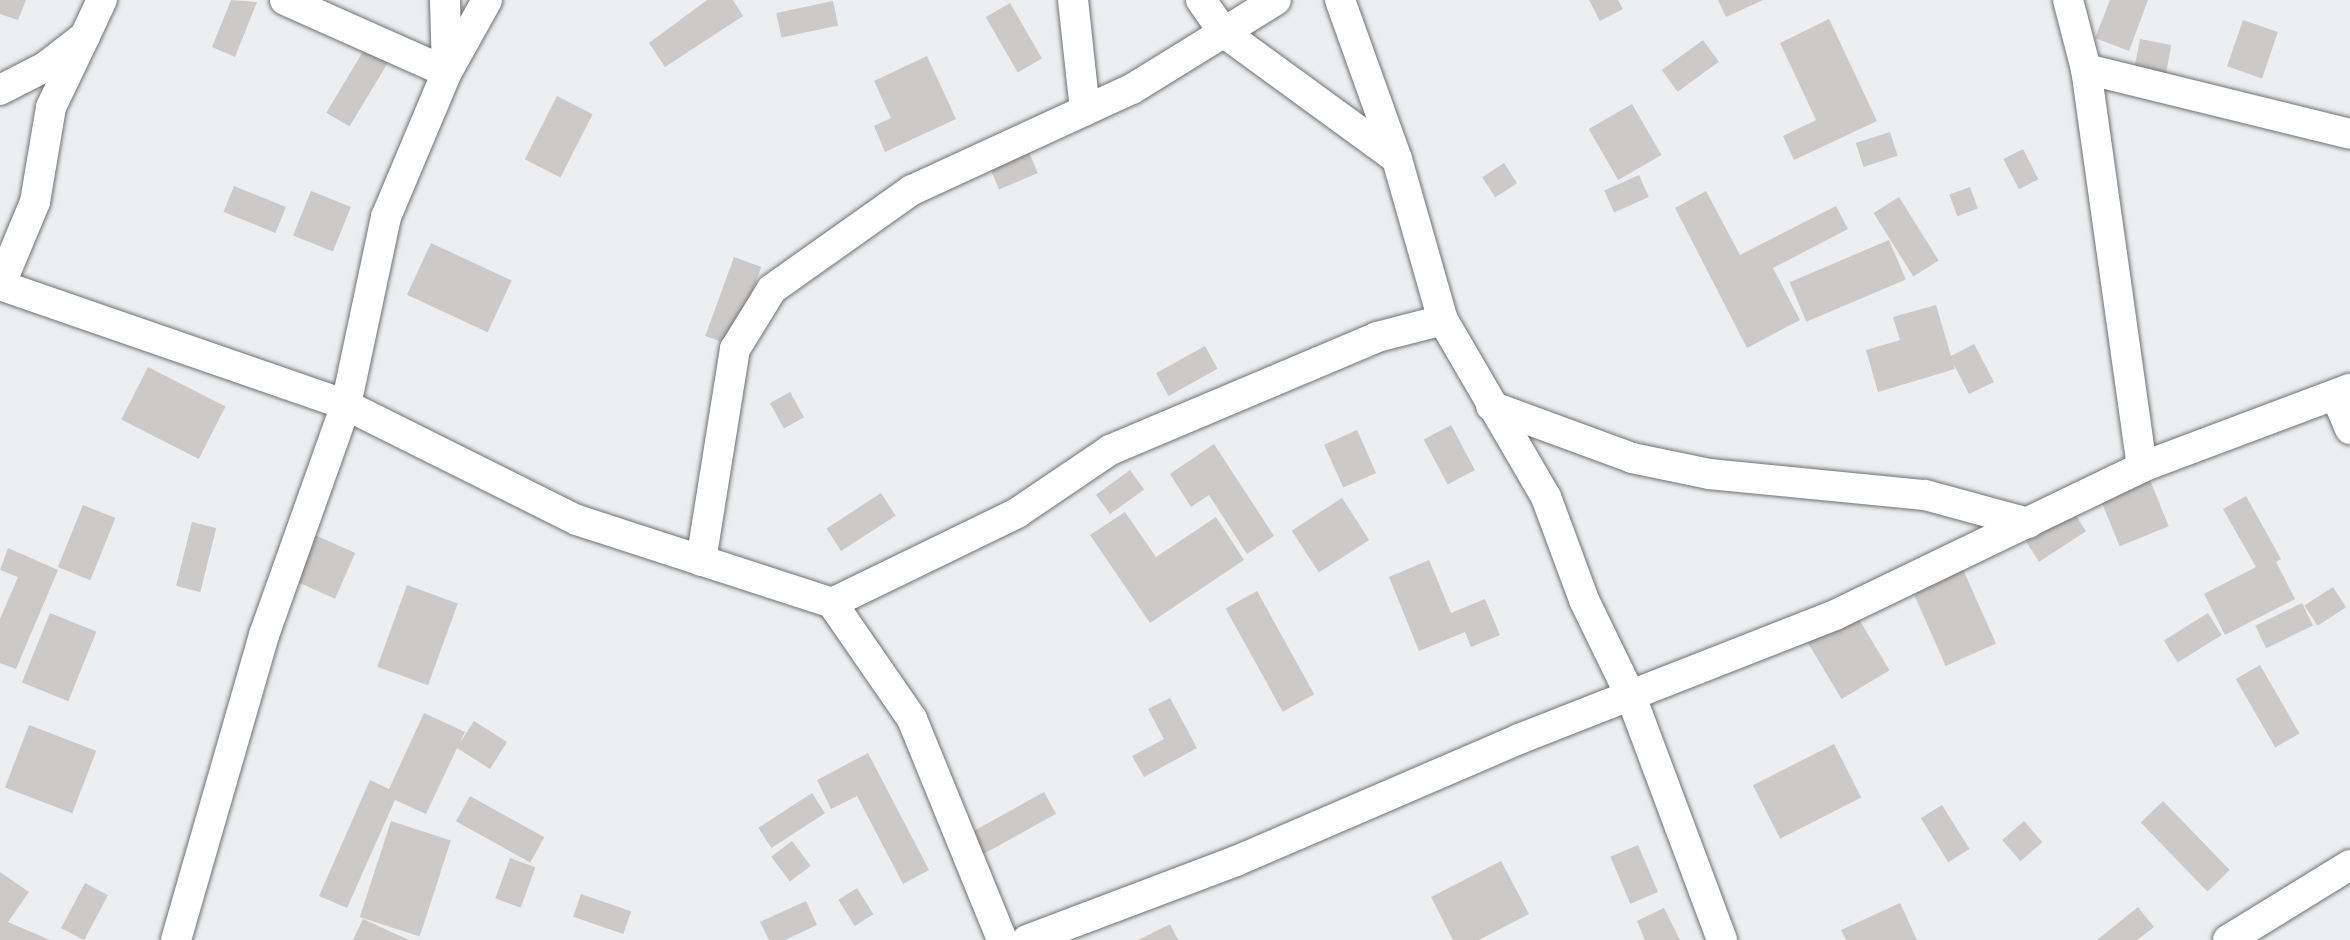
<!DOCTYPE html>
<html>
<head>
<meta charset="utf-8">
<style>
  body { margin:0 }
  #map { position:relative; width:2350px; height:940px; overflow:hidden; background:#eceeef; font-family:"Titillium Web",sans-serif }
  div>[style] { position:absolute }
  .building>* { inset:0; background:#cbcac9; transform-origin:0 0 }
  .roads { filter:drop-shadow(0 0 2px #707172) drop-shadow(0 0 2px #707172) }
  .street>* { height:30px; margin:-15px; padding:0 15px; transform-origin:15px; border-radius:15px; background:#fff }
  span { translate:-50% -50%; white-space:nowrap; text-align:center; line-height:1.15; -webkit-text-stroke:6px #fff; paint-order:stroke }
</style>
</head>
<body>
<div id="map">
  <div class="building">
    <i style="clip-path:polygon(0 0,26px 0,18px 20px,0 14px)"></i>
    <i style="clip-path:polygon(231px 0,257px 2px,235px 57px,212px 47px)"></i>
    <i style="clip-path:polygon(707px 0,733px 0,743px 16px,665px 67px,649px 43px)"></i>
    <i style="clip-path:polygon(1589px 0,1618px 0,1623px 9px,1600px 21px)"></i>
    <i style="clip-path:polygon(1718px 0,1763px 0,1726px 17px)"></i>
    <i style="clip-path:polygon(2110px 0,2148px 0,2129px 51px,2095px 38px)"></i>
    <i style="left:833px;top:1px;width:25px;height:58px;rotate:78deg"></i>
    <i style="left:1010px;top:3px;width:64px;height:28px;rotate:60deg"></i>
    <i style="clip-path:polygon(1829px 19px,1877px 121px,1794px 160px,1783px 136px,1816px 120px,1780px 43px)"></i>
    <i style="left:2243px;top:20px;width:37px;height:49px;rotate:19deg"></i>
    <i style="left:2140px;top:39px;width:32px;height:36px;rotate:11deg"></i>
    <i style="left:1703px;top:40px;width:27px;height:51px;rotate:54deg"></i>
    <i style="left:367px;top:45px;width:27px;height:79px;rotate:31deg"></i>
    <i style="clip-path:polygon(927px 56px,956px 119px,885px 152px,874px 126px,891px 118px,874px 81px)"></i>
    <i style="left:557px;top:96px;width:40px;height:71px;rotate:27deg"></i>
    <i style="left:1632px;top:104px;width:59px;height:50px;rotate:60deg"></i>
    <i style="left:1890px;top:132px;width:25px;height:36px;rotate:72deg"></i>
    <i style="left:2023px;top:149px;width:34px;height:22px;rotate:63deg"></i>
    <i style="left:1028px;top:150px;width:25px;height:42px;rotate:67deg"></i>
    <i style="left:1504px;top:163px;width:24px;height:26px;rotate:57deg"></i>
    <i style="left:1639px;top:175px;width:24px;height:38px;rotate:66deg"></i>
    <i style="left:234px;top:186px;width:56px;height:28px;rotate:22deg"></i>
    <i style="left:1970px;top:187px;width:23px;height:22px;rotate:70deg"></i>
    <i style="left:311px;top:191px;width:43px;height:48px;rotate:22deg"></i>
    <i style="clip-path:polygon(1706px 191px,1740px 255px,1836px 206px,1848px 229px,1773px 268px,1800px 320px,1747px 348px,1675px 208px)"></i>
    <i style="left:1899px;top:197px;width:75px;height:30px;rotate:58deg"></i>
    <i style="left:1889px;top:240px;width:43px;height:108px;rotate:67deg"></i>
    <i style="left:431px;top:243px;width:89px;height:57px;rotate:25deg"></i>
    <i style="left:734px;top:257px;width:29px;height:84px;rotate:20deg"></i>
    <i style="clip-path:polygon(1936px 305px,1951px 356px,1974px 344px,1994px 382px,1969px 394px,1953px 363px,1955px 369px,1878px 392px,1866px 350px,1900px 340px,1893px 317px)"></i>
    <i style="left:1205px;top:346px;width:26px;height:56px;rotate:61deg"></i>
    <i style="left:148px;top:367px;width:87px;height:59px;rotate:27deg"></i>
    <i style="left:790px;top:392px;width:29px;height:23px;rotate:61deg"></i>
    <i style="left:1451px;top:425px;width:51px;height:31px;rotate:62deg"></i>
    <i style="left:1357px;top:430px;width:47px;height:36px;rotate:66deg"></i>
    <i style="clip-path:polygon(1214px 444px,1274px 536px,1247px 554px,1209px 495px,1191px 507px,1170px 474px)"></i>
    <i style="left:1130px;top:470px;width:24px;height:42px;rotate:54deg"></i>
    <i style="left:2150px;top:480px;width:50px;height:53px;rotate:68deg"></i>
    <i style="left:881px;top:493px;width:27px;height:65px;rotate:57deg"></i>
    <i style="clip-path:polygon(2246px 496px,2281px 559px,2276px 562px,2295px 599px,2225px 635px,2204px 594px,2256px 567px,2223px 509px)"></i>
    <i style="left:1342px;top:498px;width:50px;height:60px;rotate:57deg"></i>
    <i style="left:83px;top:505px;width:35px;height:67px;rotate:22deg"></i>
    <i style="left:2073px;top:511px;width:24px;height:56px;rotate:57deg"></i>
    <i style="clip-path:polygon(1125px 512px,1156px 557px,1216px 517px,1244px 560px,1150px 623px,1090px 535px)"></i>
    <i style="left:192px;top:522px;width:25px;height:66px;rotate:14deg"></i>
    <i style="left:306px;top:531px;width:54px;height:50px;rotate:24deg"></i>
    <i style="clip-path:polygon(8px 548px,58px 570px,16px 669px,0 663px,0 619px,18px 577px,0 570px)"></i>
    <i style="clip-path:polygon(1429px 560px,1451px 613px,1485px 599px,1500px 635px,1471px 647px,1465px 632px,1419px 651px,1389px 577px)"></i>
    <i style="left:1961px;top:565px;width:86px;height:55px;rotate:66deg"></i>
    <i style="left:407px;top:585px;width:54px;height:87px;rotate:20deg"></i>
    <i style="left:2333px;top:587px;width:24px;height:34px;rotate:57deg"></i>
    <i style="left:1257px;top:591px;width:118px;height:36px;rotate:61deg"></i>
    <i style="left:2302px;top:603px;width:25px;height:52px;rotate:64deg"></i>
    <i style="left:1854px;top:611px;width:69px;height:56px;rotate:59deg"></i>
    <i style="left:50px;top:613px;width:50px;height:75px;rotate:22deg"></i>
    <i style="left:2208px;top:613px;width:26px;height:52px;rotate:58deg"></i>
    <i style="left:2260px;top:665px;width:79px;height:28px;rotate:60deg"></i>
    <i style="clip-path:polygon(1170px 698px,1197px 748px,1144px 777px,1132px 756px,1164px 739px,1148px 709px)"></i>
    <i style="clip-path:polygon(424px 713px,465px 732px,459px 744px,474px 721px,507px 742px,490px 769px,457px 748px,426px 814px,395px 800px,347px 908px,319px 896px,370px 780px,389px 789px)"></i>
    <i style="left:29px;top:725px;width:72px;height:67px;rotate:21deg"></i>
    <i style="left:1834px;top:744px;width:60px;height:91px;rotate:63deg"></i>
    <i style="clip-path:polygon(868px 753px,929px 870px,903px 884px,857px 796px,831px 809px,817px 780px)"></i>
    <i style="left:1044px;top:792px;width:25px;height:83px;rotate:61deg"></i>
    <i style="left:812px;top:793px;width:24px;height:64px;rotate:57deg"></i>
    <i style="left:470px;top:796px;width:85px;height:29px;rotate:29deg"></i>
    <i style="left:2163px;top:801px;width:96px;height:31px;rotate:46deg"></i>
    <i style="left:1942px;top:805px;width:52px;height:25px;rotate:58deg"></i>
    <i style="left:391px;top:821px;width:63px;height:101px;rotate:18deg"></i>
    <i style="left:2024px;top:821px;width:28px;height:29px;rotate:49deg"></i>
    <i style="left:792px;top:841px;width:31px;height:26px;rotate:53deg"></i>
    <i style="left:1638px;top:845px;width:51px;height:30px;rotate:67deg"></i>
    <i style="left:510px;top:858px;width:27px;height:43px;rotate:20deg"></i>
    <i style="clip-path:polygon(1501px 861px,1529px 914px,1479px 940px,1453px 940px,1431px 897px)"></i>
    <i style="clip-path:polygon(0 872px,29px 892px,8px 922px,50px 940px,0 940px)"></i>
    <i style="left:85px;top:883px;width:26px;height:51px;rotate:28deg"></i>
    <i style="left:857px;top:888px;width:31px;height:22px;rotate:58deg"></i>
    <i style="left:581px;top:894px;width:53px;height:24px;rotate:19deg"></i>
    <i style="clip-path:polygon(806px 901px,817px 925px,785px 940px,769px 940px,760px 922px)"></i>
    <i style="clip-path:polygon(1900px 903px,1917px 940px,1846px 940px,1841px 930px)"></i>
    <i style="clip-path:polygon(2138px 907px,2154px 927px,2137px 940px,2097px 940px)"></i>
    <i style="clip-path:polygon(1664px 908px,1680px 940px,1645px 940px,1637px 921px)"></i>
    <i style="clip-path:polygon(363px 919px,409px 940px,353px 940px)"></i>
    <i style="clip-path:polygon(1170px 924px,1178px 940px,1138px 940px)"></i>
  </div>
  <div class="roads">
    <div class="street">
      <i style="left:285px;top:0;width:177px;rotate:24deg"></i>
      <i style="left:447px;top:72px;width:72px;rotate:-91.6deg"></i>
      <i style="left:1073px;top:0;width:111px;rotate:83.8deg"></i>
      <i style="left:1201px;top:0;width:39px;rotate:55deg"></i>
      <i style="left:1223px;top:32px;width:215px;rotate:36.1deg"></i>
      <i style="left:1340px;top:0;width:169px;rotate:70.3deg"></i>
      <i style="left:1397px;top:159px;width:167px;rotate:74.1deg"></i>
      <i style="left:1443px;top:320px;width:205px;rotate:59.8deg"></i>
      <i style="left:1546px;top:497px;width:110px;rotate:69.7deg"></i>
      <i style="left:1584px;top:600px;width:110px;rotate:64.1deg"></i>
      <i style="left:1632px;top:699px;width:257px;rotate:69.5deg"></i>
      <i style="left:2068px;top:0;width:71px;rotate:75.4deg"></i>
      <i style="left:2086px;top:69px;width:402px;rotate:82deg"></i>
      <i style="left:2086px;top:69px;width:272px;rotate:13.8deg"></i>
      <i style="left:0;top:90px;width:51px;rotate:-27.1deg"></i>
      <i style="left:45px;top:67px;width:51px;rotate:-37.8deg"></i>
      <i style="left:85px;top:36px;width:40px;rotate:-65deg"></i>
      <i style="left:0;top:285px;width:366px;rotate:19.1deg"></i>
      <i style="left:346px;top:405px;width:258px;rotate:26.5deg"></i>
      <i style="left:577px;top:520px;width:268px;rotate:18deg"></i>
      <i style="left:832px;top:603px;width:141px;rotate:55.4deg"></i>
      <i style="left:912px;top:719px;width:239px;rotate:67.8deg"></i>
      <i style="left:0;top:286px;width:91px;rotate:-67.4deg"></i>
      <i style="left:35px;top:202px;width:96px;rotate:-80.4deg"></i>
      <i style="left:51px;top:107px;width:79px;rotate:-64.4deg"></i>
      <i style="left:2336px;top:396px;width:36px;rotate:67deg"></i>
      <i style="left:1491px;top:406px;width:150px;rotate:20.2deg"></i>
      <i style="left:1632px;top:458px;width:79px;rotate:11.7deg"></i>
      <i style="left:1709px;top:474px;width:217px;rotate:5.6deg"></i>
      <i style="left:1925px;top:495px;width:107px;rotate:15.2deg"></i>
      <i style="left:701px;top:561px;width:215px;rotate:-80.9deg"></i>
      <i style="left:735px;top:349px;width:70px;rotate:-58.3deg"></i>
      <i style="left:772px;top:289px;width:171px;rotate:-35.3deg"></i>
      <i style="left:912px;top:190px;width:242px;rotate:-24.7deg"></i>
      <i style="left:1132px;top:89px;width:169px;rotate:-31.7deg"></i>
      <i style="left:832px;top:603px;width:206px;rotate:-25.9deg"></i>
      <i style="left:1017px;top:513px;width:112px;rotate:-34.1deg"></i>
      <i style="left:1110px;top:450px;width:290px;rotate:-22.9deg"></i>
      <i style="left:1377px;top:337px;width:68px;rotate:-14.4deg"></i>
      <i style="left:176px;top:940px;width:317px;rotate:-73.9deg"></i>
      <i style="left:264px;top:635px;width:244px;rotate:-70.4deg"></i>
      <i style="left:346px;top:405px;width:192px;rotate:-78deg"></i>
      <i style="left:386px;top:217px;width:157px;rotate:-67.2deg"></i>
      <i style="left:447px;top:72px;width:82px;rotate:-60.9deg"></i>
      <i style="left:1027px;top:940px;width:223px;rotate:-20.7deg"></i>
      <i style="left:1236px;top:861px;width:308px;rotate:-23.3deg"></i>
      <i style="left:1519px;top:739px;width:339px;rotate:-21.4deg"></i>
      <i style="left:1835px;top:615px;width:341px;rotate:-25.7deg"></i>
      <i style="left:2142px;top:467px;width:222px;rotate:-20.6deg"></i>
      <i style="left:2228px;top:940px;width:143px;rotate:-31.6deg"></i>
    </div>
  </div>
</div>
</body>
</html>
